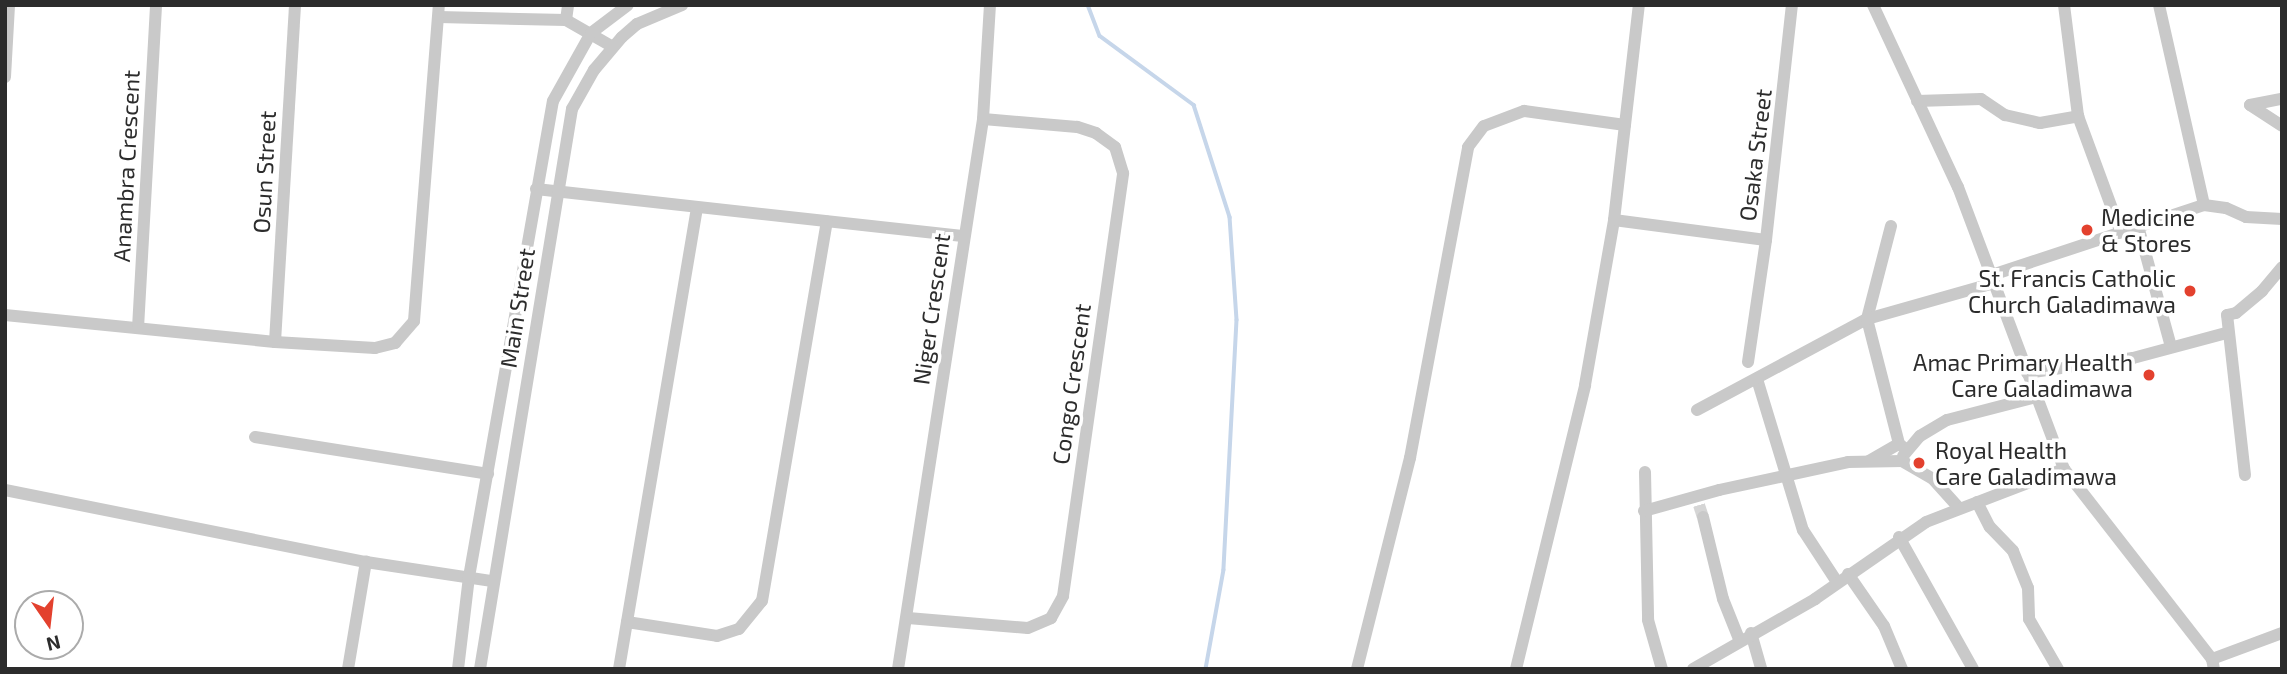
<!DOCTYPE html>
<html>
<head>
<meta charset="utf-8">
<style>
  body { margin:0 }
  #map { position:relative; width:2287px; height:674px; overflow:hidden; background:#fff; font-family:"Exo 2",sans-serif }
  div>[style] { position:absolute }
  .stream>* { height:3.5px; margin:-1.75px; padding:0 1.75px; transform-origin:1.75px; border-radius:1.75px; background:#c6d6ea }
  .minor-tunnel>* { height:12px; margin-top:-6px; transform-origin:0; background:repeating-linear-gradient(90deg,#d5d5d5 0 12px,transparent 0 18px) }
  .minor>* { height:12px; margin:-6px; padding:0 6px; transform-origin:6px; border-radius:6px; background:#c9c9c9 }
  .dots>* { width:19px; height:19px; translate:-50% -50%; box-sizing:border-box; border:4px solid #fff; border-radius:50% }
  span { translate:-50% -50%; white-space:nowrap; text-align:center; line-height:1.15; -webkit-text-stroke:7px #fff; paint-order:stroke }
  .street-label { font-size:23px; color:#2c2c2c }
  .poi-label { font-size:23px; color:#2c2c2c }
  .left { translate:0 -50%; text-align:left }
  .right { translate:-100% -50%; text-align:right }
  .frame { position:absolute; inset:0; border:7px solid #2c2c2c; pointer-events:none }
  .north { position:absolute; left:14px; top:590px; width:70px; height:70px; box-sizing:border-box; background:#fff; border:2px solid #ababab; border-radius:50%; rotate:166deg; font-size:19px; font-weight:700; line-height:28px; text-align:center; color:#2c2c2c }
  .north::after { content:''; display:block; margin:auto; width:24px; height:32px; background:#e3412e; clip-path:polygon(50% 0,100% 100%,50% 72%,0 100%) }
</style>
</head>
<body>
<div id="map">
  <div class="stream">
    <i style="left:1088px;top:5px;width:33px;rotate:69deg"></i>
    <i style="left:1100px;top:36px;width:117px;rotate:36.3deg"></i>
    <i style="left:1194px;top:105px;width:118px;rotate:72.2deg"></i>
    <i style="left:1230px;top:217px;width:103px;rotate:86.1deg"></i>
    <i style="left:1237px;top:320px;width:250px;rotate:93deg"></i>
    <i style="left:1224px;top:570px;width:101px;rotate:100.3deg"></i>
  </div>
  <div class="minor-tunnel">
    <i style="left:1699px;top:505px;width:13px;rotate:72deg"></i>
  </div>
  <div class="minor">
    <i style="left:1873px;top:5px;width:201px;rotate:65deg"></i>
    <i style="left:1958px;top:187px;width:301px;rotate:69.4deg"></i>
    <i style="left:2064px;top:469px;width:241px;rotate:52.1deg"></i>
    <i style="left:2212px;top:659px;width:10px;rotate:79deg"></i>
    <i style="left:2064px;top:5px;width:112px;rotate:82.8deg"></i>
    <i style="left:2078px;top:116px;width:121px;rotate:69.8deg"></i>
    <i style="left:2159px;top:5px;width:205px;rotate:77.3deg"></i>
    <i style="left:439px;top:17px;width:127px;rotate:1.4deg"></i>
    <i style="left:566px;top:20px;width:54px;rotate:29.9deg"></i>
    <i style="left:566px;top:20px;width:15px;rotate:-82deg"></i>
    <i style="left:5px;top:77px;width:72px;rotate:-86.8deg"></i>
    <i style="left:1917px;top:101px;width:64px;rotate:-1.8deg"></i>
    <i style="left:1981px;top:99px;width:29px;rotate:34deg"></i>
    <i style="left:2005px;top:115px;width:36px;rotate:13deg"></i>
    <i style="left:2040px;top:123px;width:39px;rotate:-10deg"></i>
    <i style="left:2250px;top:105px;width:38px;rotate:33deg"></i>
    <i style="left:2250px;top:105px;width:33px;rotate:-11deg"></i>
    <i style="left:536px;top:189px;width:429px;rotate:6.3deg"></i>
    <i style="left:1614px;top:220px;width:153px;rotate:7.5deg"></i>
    <i style="left:1766px;top:240px;width:236px;rotate:-83.7deg"></i>
    <i style="left:1891px;top:226px;width:96px;rotate:104.5deg"></i>
    <i style="left:1867px;top:319px;width:129px;rotate:75.6deg"></i>
    <i style="left:1899px;top:444px;width:9px;rotate:36deg"></i>
    <i style="left:2138px;top:226px;width:125px;rotate:74.7deg"></i>
    <i style="left:1992px;top:275px;width:223px;rotate:-18.3deg"></i>
    <i style="left:2204px;top:205px;width:22px;rotate:8deg"></i>
    <i style="left:2226px;top:208px;width:22px;rotate:24deg"></i>
    <i style="left:2246px;top:217px;width:36px;rotate:3deg"></i>
    <i style="left:5px;top:315px;width:271px;rotate:5.7deg"></i>
    <i style="left:275px;top:342px;width:100px;rotate:3.4deg"></i>
    <i style="left:375px;top:348px;width:21px;rotate:-14deg"></i>
    <i style="left:395px;top:343px;width:29px;rotate:-49deg"></i>
    <i style="left:414px;top:321px;width:317px;rotate:-85.5deg"></i>
    <i style="left:138px;top:328px;width:324px;rotate:-86.8deg"></i>
    <i style="left:275px;top:342px;width:338px;rotate:-86.6deg"></i>
    <i style="left:1748px;top:362px;width:123px;rotate:-81.6deg"></i>
    <i style="left:2027px;top:373px;width:107px;rotate:-8.1deg"></i>
    <i style="left:2133px;top:358px;width:96px;rotate:-15deg"></i>
    <i style="left:1757px;top:379px;width:158px;rotate:73.1deg"></i>
    <i style="left:1803px;top:530px;width:62px;rotate:56.8deg"></i>
    <i style="left:1697px;top:410px;width:193px;rotate:-28.2deg"></i>
    <i style="left:1867px;top:319px;width:132px;rotate:-15.8deg"></i>
    <i style="left:255px;top:437px;width:236px;rotate:9deg"></i>
    <i style="left:1903px;top:456px;width:26px;rotate:-50deg"></i>
    <i style="left:1920px;top:436px;width:31px;rotate:-31deg"></i>
    <i style="left:1947px;top:420px;width:92px;rotate:-14.5deg"></i>
    <i style="left:1869px;top:461px;width:34px;rotate:-30deg"></i>
    <i style="left:1645px;top:472px;width:148px;rotate:88.8deg"></i>
    <i style="left:1648px;top:620px;width:51px;rotate:74.1deg"></i>
    <i style="left:2245px;top:475px;width:161px;rotate:-96.4deg"></i>
    <i style="left:2227px;top:315px;width:9px;rotate:-13deg"></i>
    <i style="left:2236px;top:313px;width:34px;rotate:-40deg"></i>
    <i style="left:2262px;top:291px;width:31px;rotate:-50deg"></i>
    <i style="left:5px;top:490px;width:368px;rotate:11.3deg"></i>
    <i style="left:366px;top:562px;width:126px;rotate:8.6deg"></i>
    <i style="left:1977px;top:502px;width:28px;rotate:63deg"></i>
    <i style="left:1990px;top:527px;width:33px;rotate:46deg"></i>
    <i style="left:2013px;top:551px;width:40px;rotate:68deg"></i>
    <i style="left:2028px;top:588px;width:31px;rotate:88deg"></i>
    <i style="left:2029px;top:619px;width:58px;rotate:59.9deg"></i>
    <i style="left:1644px;top:511px;width:78px;rotate:-15.6deg"></i>
    <i style="left:1719px;top:490px;width:132px;rotate:-12.2deg"></i>
    <i style="left:1848px;top:462px;width:54px;rotate:-1.1deg"></i>
    <i style="left:1902px;top:461px;width:34px;rotate:30deg"></i>
    <i style="left:1932px;top:478px;width:40px;rotate:48deg"></i>
    <i style="left:1703px;top:517px;width:84px;rotate:76.3deg"></i>
    <i style="left:1723px;top:599px;width:43px;rotate:68.2deg"></i>
    <i style="left:1899px;top:537px;width:151px;rotate:60.7deg"></i>
    <i style="left:1848px;top:574px;width:63px;rotate:55.3deg"></i>
    <i style="left:1884px;top:626px;width:47px;rotate:67.3deg"></i>
    <i style="left:908px;top:618px;width:120px;rotate:4.8deg"></i>
    <i style="left:1028px;top:628px;width:25px;rotate:-23deg"></i>
    <i style="left:1051px;top:618px;width:25px;rotate:-61deg"></i>
    <i style="left:1063px;top:596px;width:427px;rotate:-81.9deg"></i>
    <i style="left:1123px;top:173px;width:27px;rotate:-107deg"></i>
    <i style="left:1115px;top:147px;width:24px;rotate:-144deg"></i>
    <i style="left:1096px;top:133px;width:20px;rotate:-162deg"></i>
    <i style="left:1077px;top:127px;width:94px;rotate:-175.1deg"></i>
    <i style="left:627px;top:622px;width:91px;rotate:8.8deg"></i>
    <i style="left:717px;top:636px;width:23px;rotate:-18deg"></i>
    <i style="left:739px;top:629px;width:36px;rotate:-51deg"></i>
    <i style="left:762px;top:601px;width:385px;rotate:-80.3deg"></i>
    <i style="left:1751px;top:633px;width:37px;rotate:74deg"></i>
    <i style="left:2212px;top:659px;width:75px;rotate:-20.4deg"></i>
    <i style="left:348px;top:669px;width:109px;rotate:-80.5deg"></i>
    <i style="left:458px;top:669px;width:93px;rotate:-83.2deg"></i>
    <i style="left:469px;top:577px;width:483px;rotate:-80deg"></i>
    <i style="left:553px;top:101px;width:78px;rotate:-60.8deg"></i>
    <i style="left:591px;top:33px;width:46px;rotate:-37.1deg"></i>
    <i style="left:480px;top:669px;width:568px;rotate:-80.67deg"></i>
    <i style="left:572px;top:109px;width:45px;rotate:-60.6deg"></i>
    <i style="left:594px;top:70px;width:43px;rotate:-49.7deg"></i>
    <i style="left:622px;top:37px;width:20px;rotate:-41deg"></i>
    <i style="left:637px;top:24px;width:49px;rotate:-22.9deg"></i>
    <i style="left:619px;top:669px;width:467px;rotate:-80.4deg"></i>
    <i style="left:898px;top:669px;width:557px;rotate:-81.21deg"></i>
    <i style="left:983px;top:119px;width:114px;rotate:-86.5deg"></i>
    <i style="left:1357px;top:669px;width:218px;rotate:-75.9deg"></i>
    <i style="left:1410px;top:458px;width:316px;rotate:-79.4deg"></i>
    <i style="left:1468px;top:147px;width:26px;rotate:-53deg"></i>
    <i style="left:1484px;top:126px;width:43px;rotate:-20.6deg"></i>
    <i style="left:1524px;top:111px;width:102px;rotate:7.9deg"></i>
    <i style="left:1516px;top:669px;width:292px;rotate:-76.3deg"></i>
    <i style="left:1585px;top:385px;width:168px;rotate:-80deg"></i>
    <i style="left:1614px;top:220px;width:216px;rotate:-83.4deg"></i>
    <i style="left:1693px;top:669px;width:141px;rotate:-29.8deg"></i>
    <i style="left:1815px;top:599px;width:135px;rotate:-34.7deg"></i>
    <i style="left:1926px;top:522px;width:148px;rotate:-21deg"></i>
  </div>
  <div class="dots">
    <i style="left:2087px;top:230px;background:#e3412e"></i>
    <i style="left:2190px;top:291px;background:#e3412e"></i>
    <i style="left:2149px;top:375px;background:#e3412e"></i>
    <i style="left:1919px;top:463px;background:#e3412e"></i>
  </div>
  <div class="street-label">
    <span style="left:1755px;top:155px;rotate:-83deg">Osaka Street</span>
    <span style="left:126px;top:166px;rotate:-87deg">Anambra Crescent</span>
    <span style="left:264px;top:172px;rotate:-87deg">Osun Street</span>
    <span style="left:517px;top:308px;rotate:-81deg">Main Street</span>
    <span style="left:931px;top:309px;rotate:-82deg">Niger Crescent</span>
    <span style="left:1071px;top:384px;rotate:-82deg">Congo Crescent</span>
  </div>
  <div class="poi-label">
    <span class="left" style="left:2101px;top:230px">Medicine<br>&amp; Stores</span>
    <span class="right" style="left:2176px;top:291px">St. Francis Catholic<br>Church Galadimawa</span>
    <span class="right" style="left:2133px;top:375px">Amac Primary Health<br>Care Galadimawa</span>
    <span class="left" style="left:1935px;top:463px">Royal Health<br>Care Galadimawa</span>
  </div>
  <div class="frame"></div>
  <div class="north">N</div>
</div>
</body>
</html>
